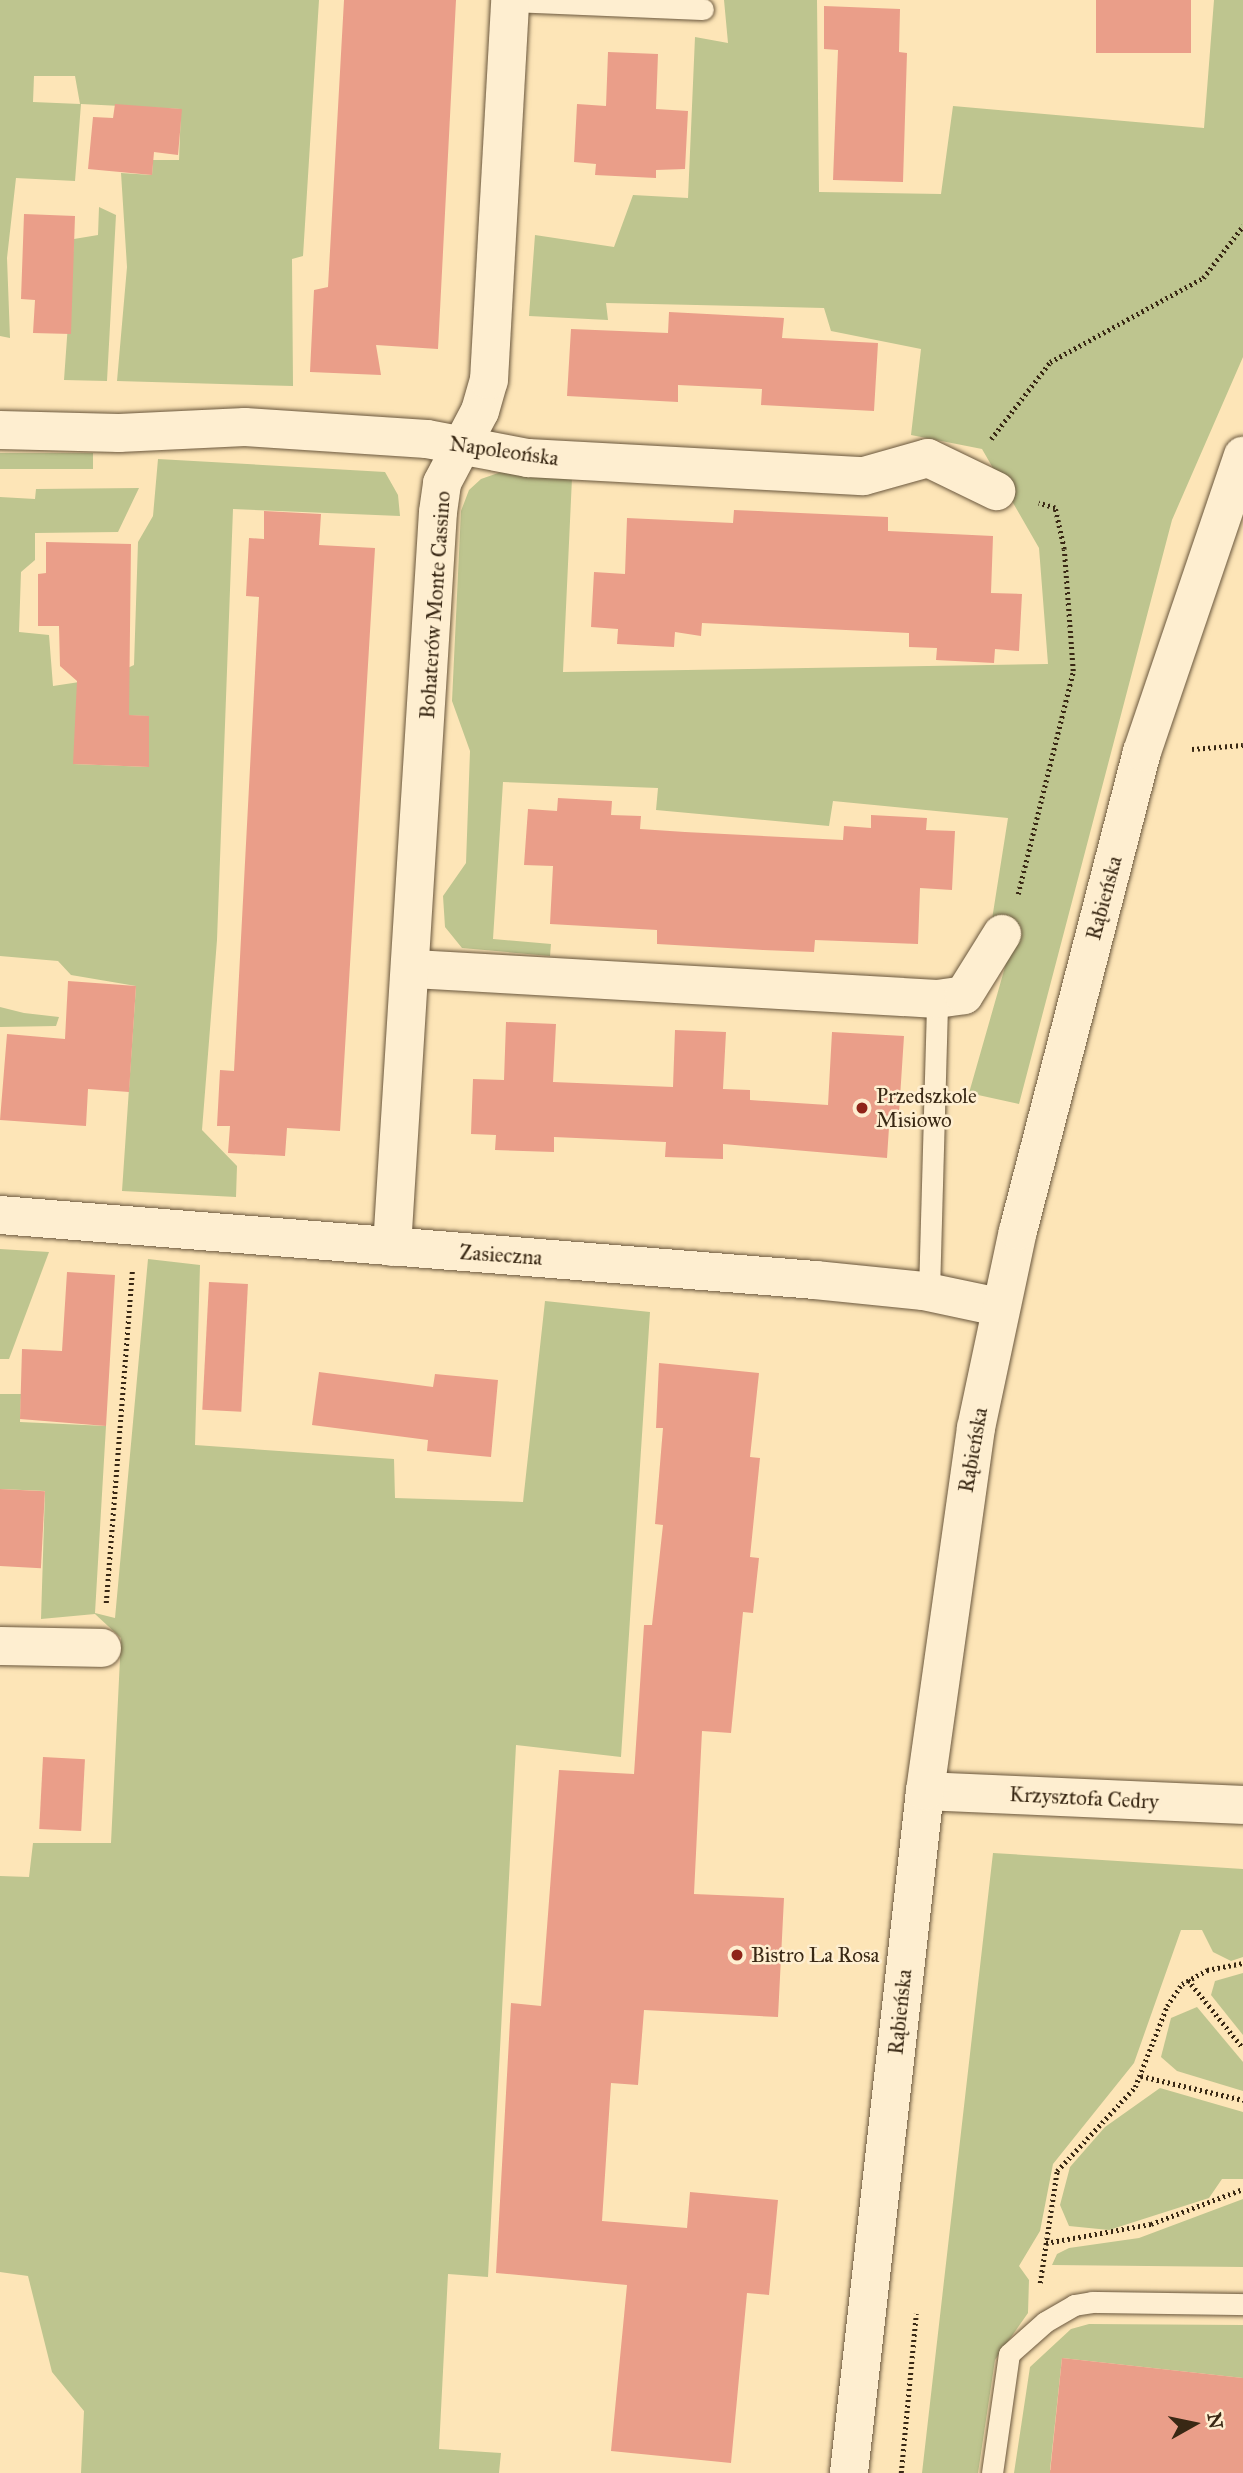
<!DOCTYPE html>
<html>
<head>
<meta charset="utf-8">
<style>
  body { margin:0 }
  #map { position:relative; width:1243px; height:2473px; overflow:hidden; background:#fde5b7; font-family:"IM FELL Great Primer",serif }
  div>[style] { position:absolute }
  .green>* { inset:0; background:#bec58f; transform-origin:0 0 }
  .building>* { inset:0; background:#ea9e89; transform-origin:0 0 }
  .path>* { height:4.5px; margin-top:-2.25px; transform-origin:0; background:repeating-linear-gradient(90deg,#392814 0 2px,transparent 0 5.5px) }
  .roads { filter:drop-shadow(0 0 2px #6a573d) drop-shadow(0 0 2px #6a573d) }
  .service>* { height:21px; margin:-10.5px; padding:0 10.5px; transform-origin:10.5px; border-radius:10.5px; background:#feeed0 }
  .minor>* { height:38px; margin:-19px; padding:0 19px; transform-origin:19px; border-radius:19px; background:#feeed0 }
  .tertiary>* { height:38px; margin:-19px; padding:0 19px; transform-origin:19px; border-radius:19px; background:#feeed0 }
  .dots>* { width:19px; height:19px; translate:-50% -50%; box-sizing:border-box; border:4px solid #feeed0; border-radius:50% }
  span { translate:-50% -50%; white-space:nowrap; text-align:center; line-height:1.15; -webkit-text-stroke:5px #feeed0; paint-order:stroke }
  .street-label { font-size:21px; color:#392814 }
  .poi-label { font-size:21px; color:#392814 }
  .left { translate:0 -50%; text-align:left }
  .north { position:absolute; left:1159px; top:2389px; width:70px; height:70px; -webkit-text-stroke:5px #feeed0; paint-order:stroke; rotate:81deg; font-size:19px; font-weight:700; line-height:28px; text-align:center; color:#392814 }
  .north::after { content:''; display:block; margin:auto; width:24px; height:32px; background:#392814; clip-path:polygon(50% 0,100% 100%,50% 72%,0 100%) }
</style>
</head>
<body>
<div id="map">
  <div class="green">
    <i style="clip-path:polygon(evenodd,0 0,319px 0,303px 256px,292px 259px,293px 386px,117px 381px,127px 267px,121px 173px,152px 175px,153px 160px,179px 160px,181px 109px,81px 104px,75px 181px,16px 178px,7px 258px,10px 338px,0 336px,0 0,34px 76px,75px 76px,80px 104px,33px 102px,34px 76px)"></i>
    <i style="clip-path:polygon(724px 0,817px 0,819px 192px,941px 194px,953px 106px,1204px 128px,1214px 0,1243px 0,1243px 357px,1172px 520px,1019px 1104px,969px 1093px,1009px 953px,990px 932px,1008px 818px,833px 801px,829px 826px,656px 810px,658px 788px,503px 782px,493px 939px,551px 944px,550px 956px,462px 948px,445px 927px,443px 896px,466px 863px,470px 751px,452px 701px,461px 511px,469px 490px,481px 479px,501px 472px,572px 478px,563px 672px,1048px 664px,1039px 548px,982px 449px,911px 435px,921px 349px,831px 331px,824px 308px,606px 303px,608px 320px,529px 316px,535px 235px,614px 247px,633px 195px,688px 198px,695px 37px,728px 43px)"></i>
    <i style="clip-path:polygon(99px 207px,116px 215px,107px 381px,64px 380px,74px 239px,98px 235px)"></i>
    <i style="left:0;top:453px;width:93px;height:16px"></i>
    <i style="clip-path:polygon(evenodd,158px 459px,385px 472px,398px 495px,400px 516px,233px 509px,217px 940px,202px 1130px,237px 1166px,236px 1197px,122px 1191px,136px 986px,71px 975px,58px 961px,0 956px,0 497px,35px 499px,36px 489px,139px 488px,118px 532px,35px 533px,35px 560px,21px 572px,19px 632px,49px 635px,53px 686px,106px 678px,134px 665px,138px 542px,153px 516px,158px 459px,107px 715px,149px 716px,149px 767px,73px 764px,107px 715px)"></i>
    <i style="clip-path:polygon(0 1007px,24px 1013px,59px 1017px,56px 1026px,0 1027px)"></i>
    <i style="clip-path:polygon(0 1249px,49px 1252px,9px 1359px,0 1359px)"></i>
    <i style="clip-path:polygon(148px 1259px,200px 1265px,195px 1445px,394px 1459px,395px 1498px,523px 1502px,545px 1301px,650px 1312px,621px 1757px,516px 1745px,488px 2277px,448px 2274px,439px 2449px,501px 2453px,499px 2473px,81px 2473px,84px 2411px,52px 2372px,28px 2276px,0 2272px,0 1876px,29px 1877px,33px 1843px,111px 1843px,121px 1638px,95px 1614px,41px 1619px,45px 1491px,0 1489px,0 1394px,21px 1394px,20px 1422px,106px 1426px,95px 1613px,115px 1618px)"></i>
    <i style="clip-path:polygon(993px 1853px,1243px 1869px,1243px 1957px,1231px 1961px,1213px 1952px,1202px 1930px,1181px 1930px,1134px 2063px,1053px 2164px,1040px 2231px,1019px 2266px,1029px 2280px,1028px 2313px,995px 2360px,978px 2473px,922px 2473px)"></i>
    <i style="clip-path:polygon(1243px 1973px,1243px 2035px,1211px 1995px,1215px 1981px)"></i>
    <i style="clip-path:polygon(1197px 2007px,1243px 2062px,1243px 2091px,1177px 2071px,1161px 2057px,1171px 2018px)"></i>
    <i style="clip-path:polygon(1160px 2088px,1243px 2112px,1243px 2179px,1222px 2179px,1209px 2198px,1109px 2230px,1069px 2226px,1060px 2205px,1070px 2167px,1105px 2127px)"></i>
    <i style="clip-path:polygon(1243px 2199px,1243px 2267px,1052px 2265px,1057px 2254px,1069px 2248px,1139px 2238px)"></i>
    <i style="clip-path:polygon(1089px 2324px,1243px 2325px,1243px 2378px,1062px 2358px,1050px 2470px,1069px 2473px,1014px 2473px,1030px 2367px,1071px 2329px)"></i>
  </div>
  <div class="building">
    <i style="clip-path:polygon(344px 0,456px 0,438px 349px,376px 345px,381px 375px,310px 372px,314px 290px,328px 287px)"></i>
    <i style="left:1096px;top:0;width:95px;height:53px"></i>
    <i style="clip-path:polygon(824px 6px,900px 9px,899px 52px,907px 53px,903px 182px,833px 180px,838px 50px,824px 49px)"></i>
    <i style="clip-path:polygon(608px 52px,658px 54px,656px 109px,688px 111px,685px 169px,656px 170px,656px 178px,595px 175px,596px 164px,574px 162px,577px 104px,606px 106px)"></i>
    <i style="clip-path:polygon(115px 104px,182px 109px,178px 155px,154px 152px,152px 175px,88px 169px,93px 117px,113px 118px)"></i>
    <i style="clip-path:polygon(24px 214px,75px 216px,71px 334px,33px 333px,35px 300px,21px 299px)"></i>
    <i style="clip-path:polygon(669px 312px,784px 318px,782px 338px,878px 343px,874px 411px,761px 405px,762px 389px,719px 387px,678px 385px,678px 402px,567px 396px,571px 329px,668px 333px)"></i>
    <i style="clip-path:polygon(734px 510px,888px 517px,888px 531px,993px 536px,991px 593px,1022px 594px,1019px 651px,995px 649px,994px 663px,936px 660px,937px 648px,909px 647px,909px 633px,702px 623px,701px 636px,675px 632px,674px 647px,617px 644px,618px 629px,591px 627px,594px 572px,625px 574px,627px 518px,733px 523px)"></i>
    <i style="clip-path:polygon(264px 511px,321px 514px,319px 545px,375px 548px,340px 1131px,287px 1128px,285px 1156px,228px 1153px,230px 1126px,217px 1126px,220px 1070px,234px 1071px,259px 597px,246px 596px,249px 538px,264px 539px)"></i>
    <i style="clip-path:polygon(46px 542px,131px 544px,129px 715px,149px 716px,149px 767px,73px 764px,77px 681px,60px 666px,59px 626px,38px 626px,38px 574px,46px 573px)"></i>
    <i style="clip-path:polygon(558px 798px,612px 801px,611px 815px,641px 816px,640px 829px,685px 832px,843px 840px,844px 826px,871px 828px,871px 815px,927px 818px,926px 830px,955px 831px,952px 890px,920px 888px,918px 944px,815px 940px,814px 952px,763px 950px,657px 944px,657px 930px,550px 924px,553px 866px,524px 865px,528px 809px,557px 811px)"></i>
    <i style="clip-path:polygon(68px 981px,136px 986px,129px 1092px,88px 1089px,86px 1126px,0 1120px,7px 1034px,65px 1039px)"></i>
    <i style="clip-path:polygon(506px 1022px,556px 1024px,553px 1082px,673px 1087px,675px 1030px,726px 1032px,723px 1089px,750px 1090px,750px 1100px,828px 1105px,832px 1032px,904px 1036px,899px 1113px,890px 1112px,887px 1158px,723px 1144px,723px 1159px,665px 1157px,666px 1142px,554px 1137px,554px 1152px,495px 1150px,496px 1135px,471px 1134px,473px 1079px,504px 1080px)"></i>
    <i style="clip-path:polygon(67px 1272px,115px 1275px,106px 1426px,20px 1419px,22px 1349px,62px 1351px)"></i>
    <i style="left:209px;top:1282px;width:39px;height:128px;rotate:3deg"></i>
    <i style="clip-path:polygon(659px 1363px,759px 1373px,750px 1457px,760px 1458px,750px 1557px,759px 1558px,753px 1613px,743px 1612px,731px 1733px,702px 1731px,694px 1894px,784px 1898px,778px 2017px,644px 2010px,638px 2085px,611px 2083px,602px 2221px,687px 2228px,690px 2192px,778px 2200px,769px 2295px,747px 2293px,731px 2463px,611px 2451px,627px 2285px,496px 2273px,511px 2003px,541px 2006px,559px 1770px,634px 1774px,644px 1625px,652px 1625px,663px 1525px,655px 1524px,663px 1428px,656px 1428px)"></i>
    <i style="clip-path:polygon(319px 1372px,433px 1387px,435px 1374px,498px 1380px,491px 1457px,427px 1451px,428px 1440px,312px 1425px)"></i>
    <i style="left:0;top:1489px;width:45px;height:77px;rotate:3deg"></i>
    <i style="left:43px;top:1757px;width:42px;height:72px;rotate:3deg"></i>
    <i style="clip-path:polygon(1062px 2358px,1243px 2378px,1243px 2473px,1050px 2473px)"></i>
  </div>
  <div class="path">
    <i style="left:991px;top:439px;width:97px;rotate:-52.5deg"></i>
    <i style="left:1050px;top:362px;width:175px;rotate:-28.8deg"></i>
    <i style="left:1203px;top:278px;width:66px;rotate:-52.4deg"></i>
    <i style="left:1192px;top:749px;width:51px;rotate:-4.5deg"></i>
    <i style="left:1018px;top:894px;width:230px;rotate:-76.1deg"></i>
    <i style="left:1073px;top:671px;width:122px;rotate:-94.2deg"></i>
    <i style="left:1064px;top:549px;width:42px;rotate:-102.4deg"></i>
    <i style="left:1055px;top:508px;width:17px;rotate:-163deg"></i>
    <i style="left:106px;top:1603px;width:334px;rotate:-85.5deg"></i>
    <i style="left:1188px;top:1980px;width:87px;rotate:51deg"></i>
    <i style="left:1141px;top:2076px;width:105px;rotate:13.2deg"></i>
    <i style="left:1046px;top:2243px;width:107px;rotate:-10.3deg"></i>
    <i style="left:1151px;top:2224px;width:98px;rotate:-20.8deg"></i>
    <i style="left:1040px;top:2283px;width:113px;rotate:-81.4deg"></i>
    <i style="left:1057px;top:2171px;width:115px;rotate:-47.1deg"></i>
    <i style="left:1135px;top:2087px;width:87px;rotate:-68.4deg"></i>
    <i style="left:1167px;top:2006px;width:27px;rotate:-56deg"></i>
    <i style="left:1182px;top:1984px;width:29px;rotate:-29deg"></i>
    <i style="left:1207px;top:1970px;width:37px;rotate:-11deg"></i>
    <i style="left:901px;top:2473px;width:160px;rotate:-84.6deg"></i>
  </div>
  <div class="roads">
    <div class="service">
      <i style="left:510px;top:1px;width:193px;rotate:2.4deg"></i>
      <i style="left:929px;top:1292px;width:293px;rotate:-88.4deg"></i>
      <i style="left:992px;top:2473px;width:120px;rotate:-81.9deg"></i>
      <i style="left:1009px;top:2354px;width:48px;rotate:-41.6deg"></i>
      <i style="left:1045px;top:2322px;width:34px;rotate:-30deg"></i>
      <i style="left:1074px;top:2305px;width:18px;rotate:-9deg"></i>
      <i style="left:1092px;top:2302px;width:151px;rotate:0.8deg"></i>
    </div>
    <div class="minor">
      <i style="left:0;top:430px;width:119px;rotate:1.4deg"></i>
      <i style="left:119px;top:433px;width:126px;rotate:-2.7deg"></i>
      <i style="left:245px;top:427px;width:182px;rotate:3.8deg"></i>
      <i style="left:427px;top:439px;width:103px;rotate:10.7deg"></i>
      <i style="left:528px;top:458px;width:336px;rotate:3.1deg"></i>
      <i style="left:864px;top:476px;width:66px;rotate:-15.7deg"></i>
      <i style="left:928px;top:458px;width:76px;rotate:25.9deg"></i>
      <i style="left:414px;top:969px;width:524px;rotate:3.28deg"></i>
      <i style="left:937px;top:999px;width:27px;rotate:-8deg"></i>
      <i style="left:964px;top:995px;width:72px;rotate:-58.1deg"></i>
      <i style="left:0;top:1215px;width:818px;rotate:4.56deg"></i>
      <i style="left:815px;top:1280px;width:109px;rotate:5.8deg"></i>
      <i style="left:923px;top:1291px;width:78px;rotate:11.9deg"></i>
      <i style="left:392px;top:1247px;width:736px;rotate:-86.42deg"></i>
      <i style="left:438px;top:512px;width:29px;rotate:-82deg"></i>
      <i style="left:442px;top:483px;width:81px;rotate:-62.2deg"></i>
      <i style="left:480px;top:411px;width:32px;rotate:-74deg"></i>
      <i style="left:489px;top:380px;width:381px;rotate:-86.8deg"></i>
      <i style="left:0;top:1646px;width:102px;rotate:1.1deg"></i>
      <i style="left:925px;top:1791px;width:318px;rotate:2.5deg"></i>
    </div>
    <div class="tertiary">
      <i style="left:849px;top:2473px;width:686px;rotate:-83.64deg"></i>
      <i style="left:925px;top:1791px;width:367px;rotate:-82deg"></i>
      <i style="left:976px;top:1428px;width:201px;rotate:-78deg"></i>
      <i style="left:1018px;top:1231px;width:495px;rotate:-75.5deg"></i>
      <i style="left:1142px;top:752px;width:313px;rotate:-71.2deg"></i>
    </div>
  </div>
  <div class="dots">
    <i style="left:862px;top:1108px;background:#8f2418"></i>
    <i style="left:737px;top:1955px;background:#8f2418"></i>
  </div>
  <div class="street-label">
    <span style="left:504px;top:451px;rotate:8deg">Napoleońska</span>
    <span style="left:435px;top:605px;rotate:-86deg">Bohaterów Monte Cassino</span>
    <span style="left:1104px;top:898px;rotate:-75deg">Rąbieńska</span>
    <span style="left:501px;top:1255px;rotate:4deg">Zasieczna</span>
    <span style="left:973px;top:1450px;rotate:-80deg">Rąbieńska</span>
    <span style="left:1084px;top:1798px;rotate:3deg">Krzysztofa Cedry</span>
    <span style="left:900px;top:2012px;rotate:-84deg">Rąbieńska</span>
  </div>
  <div class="poi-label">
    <span class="left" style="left:876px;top:1108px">Przedszkole<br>Misiowo</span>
    <span class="left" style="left:751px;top:1955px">Bistro La Rosa</span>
  </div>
  <div class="north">N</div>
</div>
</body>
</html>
